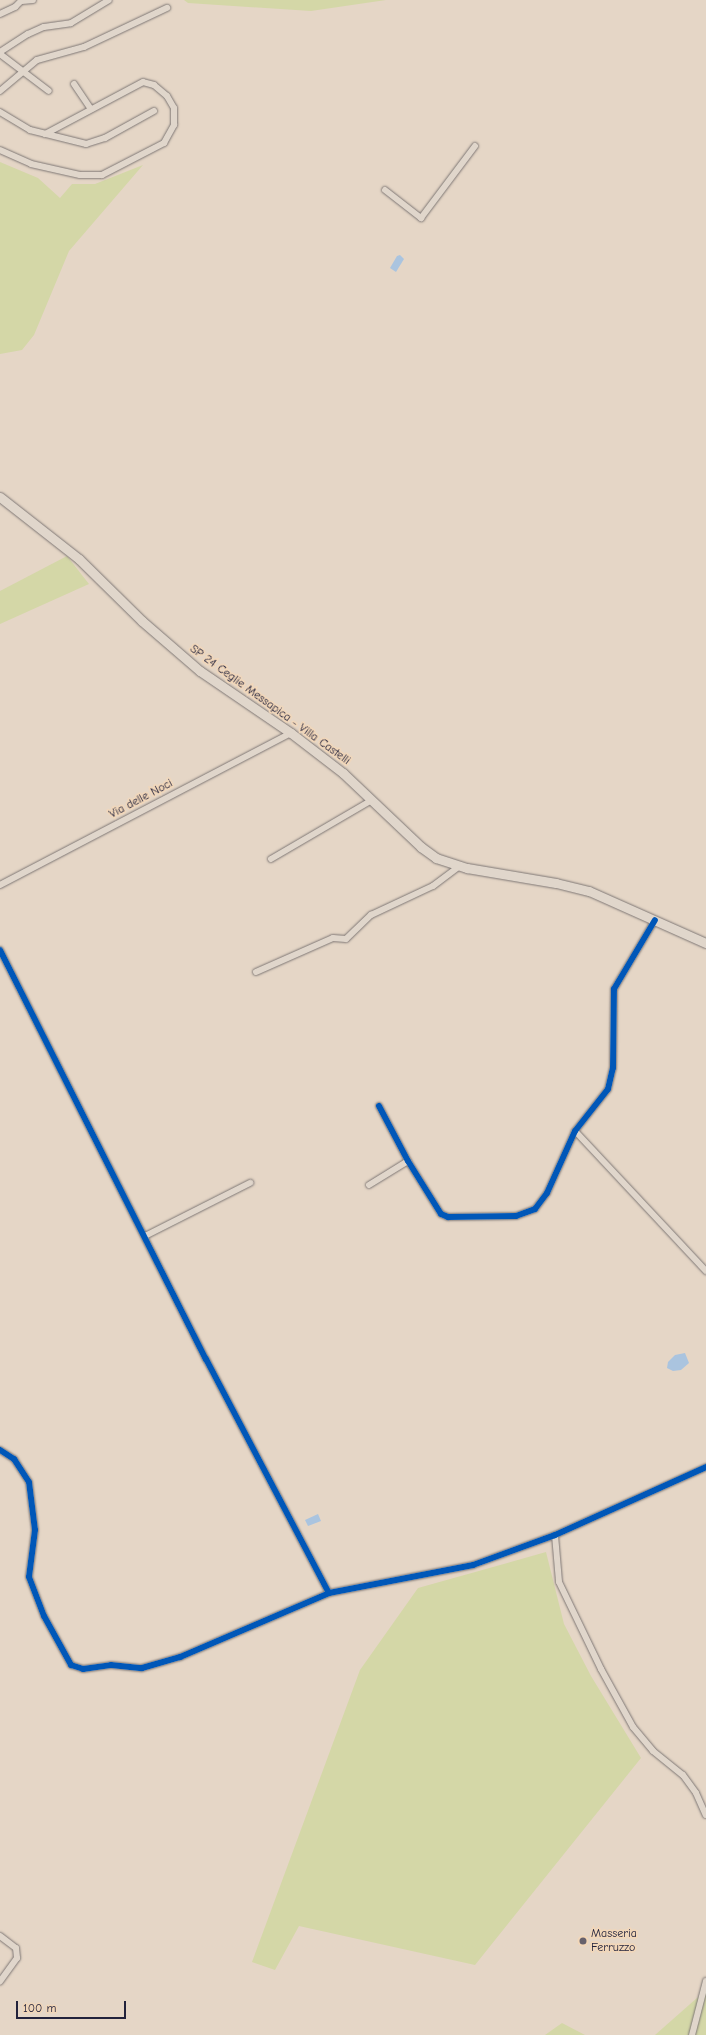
<!DOCTYPE html>
<html>
<head>
<meta charset="utf-8">
<style>
  body { margin:0 }
  #map { position:relative; width:706px; height:2035px; overflow:hidden; background:#e5d6c6; font-family:"Comic Neue",sans-serif }
  div>[style] { position:absolute }
  .green>* { inset:0; background:#d4d7a7 }
  .water>* { inset:0; background:#aac4df }
  .roads { filter:drop-shadow(0 0 1px #7e7775) drop-shadow(0 0 1px #7e7775) }
  .street>* { height:6px; margin:-3px; padding:0 3px; transform-origin:3px; border-radius:3px; background:#e0d6cb }
  .secondary>* { height:9px; margin:-4.5px; padding:0 4.5px; transform-origin:4.5px; border-radius:4.5px; background:#e0d6cb }
  .cycleway>* { height:6px; margin:-3px; padding:0 3px; transform-origin:3px; border-radius:3px; background:#0057b8 }
  .dots>* { width:11px; height:11px; translate:-50% -50%; box-sizing:border-box; border:2px solid #f2d7b9; border-radius:50% }
  span { translate:-50% -50%; white-space:nowrap; text-align:center; line-height:1.15; -webkit-text-stroke:3.5px #f2d7b9; paint-order:stroke }
  .street-label { font-size:12px; color:#22223b }
  .poi-label { font-size:12px; color:#22223b }
  .left { translate:0 -50%; text-align:left }
  .scale { position:absolute; left:16px; top:2001px; width:110px; height:18px; box-sizing:border-box; border:2px solid #22223b; border-top:0; padding-left:5px; font-size:12px; line-height:14px; white-space:nowrap; color:#22223b; -webkit-text-stroke:3px #f2d7b9; paint-order:stroke }
</style>
</head>
<body>
<div id="map">
  <div class="green">
    <i style="clip-path:polygon(184px 0,386px 0,311px 11px,188px 3px)"></i>
    <i style="clip-path:polygon(0 162px,38px 178px,60px 198px,72px 184px,95px 184px,143px 165px,69px 251px,34px 335px,22px 350px,0 354px)"></i>
    <i style="clip-path:polygon(67px 556px,89px 584px,0 624px,0 591px)"></i>
    <i style="clip-path:polygon(546px 1552px,564px 1624px,591px 1676px,641px 1758px,475px 1965px,299px 1926px,275px 1970px,252px 1962px,360px 1670px,418px 1588px)"></i>
    <i style="clip-path:polygon(706px 1990px,706px 2035px,655px 2035px)"></i>
    <i style="clip-path:polygon(562px 2023px,585px 2035px,545px 2035px)"></i>
  </div>
  <div class="water">
    <i style="clip-path:polygon(400px 255px,404px 259px,396px 272px,390px 268px,397px 256px)"></i>
    <i style="clip-path:polygon(685px 1353px,689px 1363px,681px 1370px,673px 1371px,667px 1368px,668px 1362px,675px 1355px)"></i>
    <i style="clip-path:polygon(318px 1514px,321px 1521px,308px 1526px,305px 1520px)"></i>
  </div>
  <div class="roads">
    <div class="street">
      <i style="left:22px;top:1px;width:11px;rotate:-5deg"></i>
      <i style="left:0;top:14px;width:17px;rotate:-25deg"></i>
      <i style="left:15px;top:7px;width:10px;rotate:-45deg"></i>
      <i style="left:0;top:52px;width:33px;rotate:-33deg"></i>
      <i style="left:28px;top:34px;width:17px;rotate:-24deg"></i>
      <i style="left:44px;top:27px;width:27px;rotate:-8deg"></i>
      <i style="left:71px;top:23px;width:44px;rotate:-31.2deg"></i>
      <i style="left:0;top:54px;width:61px;rotate:37.1deg"></i>
      <i style="left:74px;top:84px;width:30px;rotate:56deg"></i>
      <i style="left:0;top:91px;width:48px;rotate:-40deg"></i>
      <i style="left:37px;top:60px;width:49px;rotate:-15.5deg"></i>
      <i style="left:84px;top:47px;width:92px;rotate:-25.2deg"></i>
      <i style="left:0;top:112px;width:35px;rotate:31deg"></i>
      <i style="left:30px;top:130px;width:58px;rotate:14deg"></i>
      <i style="left:86px;top:144px;width:20px;rotate:-18deg"></i>
      <i style="left:105px;top:138px;width:56px;rotate:-28.9deg"></i>
      <i style="left:0;top:150px;width:34px;rotate:24deg"></i>
      <i style="left:31px;top:164px;width:50px;rotate:12.7deg"></i>
      <i style="left:80px;top:175px;width:22px"></i>
      <i style="left:102px;top:175px;width:70px;rotate:-27.3deg"></i>
      <i style="left:164px;top:143px;width:21px;rotate:-61deg"></i>
      <i style="left:174px;top:125px;width:17px;rotate:-90deg"></i>
      <i style="left:174px;top:108px;width:14px;rotate:-120deg"></i>
      <i style="left:167px;top:96px;width:17px;rotate:-140deg"></i>
      <i style="left:154px;top:85px;width:11px;rotate:-165deg"></i>
      <i style="left:143px;top:82px;width:111px;rotate:152deg"></i>
      <i style="left:385px;top:190px;width:46px;rotate:37.9deg"></i>
      <i style="left:421px;top:218px;width:90px;rotate:-53.1deg"></i>
      <i style="left:271px;top:859px;width:117px;rotate:-30.3deg"></i>
      <i style="left:0;top:885px;width:328px;rotate:-27.6deg"></i>
      <i style="left:0;top:950px;width:458px;rotate:63.3deg"></i>
      <i style="left:206px;top:1359px;width:264px;rotate:62.3deg"></i>
      <i style="left:256px;top:972px;width:84px;rotate:-23.8deg"></i>
      <i style="left:333px;top:938px;width:13px;rotate:4deg"></i>
      <i style="left:346px;top:939px;width:35px;rotate:-44deg"></i>
      <i style="left:371px;top:915px;width:68px;rotate:-25.1deg"></i>
      <i style="left:433px;top:886px;width:34px;rotate:-37deg"></i>
      <i style="left:379px;top:1106px;width:62px;rotate:62.2deg"></i>
      <i style="left:408px;top:1161px;width:62px;rotate:58.1deg"></i>
      <i style="left:441px;top:1214px;width:8px;rotate:23deg"></i>
      <i style="left:448px;top:1217px;width:68px;rotate:-0.8deg"></i>
      <i style="left:516px;top:1216px;width:20px;rotate:-20deg"></i>
      <i style="left:535px;top:1209px;width:20px;rotate:-53deg"></i>
      <i style="left:547px;top:1193px;width:68px;rotate:-65.7deg"></i>
      <i style="left:575px;top:1131px;width:53px;rotate:-51.8deg"></i>
      <i style="left:608px;top:1089px;width:22px;rotate:-77deg"></i>
      <i style="left:613px;top:1068px;width:79px;rotate:-89.3deg"></i>
      <i style="left:614px;top:989px;width:80px;rotate:-59.3deg"></i>
      <i style="left:575px;top:1131px;width:192px;rotate:46.9deg"></i>
      <i style="left:369px;top:1185px;width:46px;rotate:-31.6deg"></i>
      <i style="left:145px;top:1236px;width:118px;rotate:-26.8deg"></i>
      <i style="left:0;top:1450px;width:17px;rotate:33deg"></i>
      <i style="left:14px;top:1459px;width:27px;rotate:57deg"></i>
      <i style="left:29px;top:1482px;width:48px;rotate:82.9deg"></i>
      <i style="left:35px;top:1530px;width:47px;rotate:97.3deg"></i>
      <i style="left:29px;top:1577px;width:42px;rotate:69deg"></i>
      <i style="left:44px;top:1616px;width:56px;rotate:61.1deg"></i>
      <i style="left:71px;top:1665px;width:13px;rotate:18deg"></i>
      <i style="left:83px;top:1669px;width:28px;rotate:-8deg"></i>
      <i style="left:111px;top:1665px;width:31px;rotate:6deg"></i>
      <i style="left:142px;top:1668px;width:40px;rotate:-16deg"></i>
      <i style="left:180px;top:1657px;width:162px;rotate:-23.2deg"></i>
      <i style="left:329px;top:1593px;width:147px;rotate:-11deg"></i>
      <i style="left:473px;top:1565px;width:87px;rotate:-20.1deg"></i>
      <i style="left:555px;top:1535px;width:166px;rotate:-24.2deg"></i>
      <i style="left:555px;top:1535px;width:47px;rotate:85.1deg"></i>
      <i style="left:559px;top:1582px;width:97px;rotate:64.2deg"></i>
      <i style="left:601px;top:1669px;width:66px;rotate:61.1deg"></i>
      <i style="left:633px;top:1727px;width:31px;rotate:50deg"></i>
      <i style="left:653px;top:1751px;width:38px;rotate:39deg"></i>
      <i style="left:683px;top:1775px;width:22px;rotate:54deg"></i>
      <i style="left:696px;top:1793px;width:24px;rotate:66deg"></i>
      <i style="left:0;top:1936px;width:20px;rotate:37deg"></i>
      <i style="left:16px;top:1948px;width:10px;rotate:84deg"></i>
      <i style="left:17px;top:1958px;width:29px;rotate:126deg"></i>
      <i style="left:692px;top:2035px;width:56px;rotate:-75.5deg"></i>
    </div>
    <div class="secondary">
      <i style="left:0;top:497px;width:100px;rotate:38.1deg"></i>
      <i style="left:79px;top:559px;width:88px;rotate:44.5deg"></i>
      <i style="left:142px;top:621px;width:77px;rotate:40.8deg"></i>
      <i style="left:200px;top:671px;width:110px;rotate:34.3deg"></i>
      <i style="left:291px;top:733px;width:66px;rotate:37.6deg"></i>
      <i style="left:343px;top:773px;width:108px;rotate:43.5deg"></i>
      <i style="left:421px;top:847px;width:19px;rotate:36deg"></i>
      <i style="left:436px;top:858px;width:33px;rotate:18deg"></i>
      <i style="left:467px;top:868px;width:90px;rotate:9.6deg"></i>
      <i style="left:556px;top:883px;width:34px;rotate:14deg"></i>
      <i style="left:589px;top:891px;width:128px;rotate:24deg"></i>
    </div>
  </div>
  <div class="cycleway">
    <i style="left:0;top:950px;width:458px;rotate:63.3deg"></i>
    <i style="left:206px;top:1359px;width:264px;rotate:62.3deg"></i>
    <i style="left:379px;top:1106px;width:62px;rotate:62.2deg"></i>
    <i style="left:408px;top:1161px;width:62px;rotate:58.1deg"></i>
    <i style="left:441px;top:1214px;width:8px;rotate:23deg"></i>
    <i style="left:448px;top:1217px;width:68px;rotate:-0.8deg"></i>
    <i style="left:516px;top:1216px;width:20px;rotate:-20deg"></i>
    <i style="left:535px;top:1209px;width:20px;rotate:-53deg"></i>
    <i style="left:547px;top:1193px;width:68px;rotate:-65.7deg"></i>
    <i style="left:575px;top:1131px;width:53px;rotate:-51.8deg"></i>
    <i style="left:608px;top:1089px;width:22px;rotate:-77deg"></i>
    <i style="left:613px;top:1068px;width:79px;rotate:-89.3deg"></i>
    <i style="left:614px;top:989px;width:80px;rotate:-59.3deg"></i>
    <i style="left:0;top:1450px;width:17px;rotate:33deg"></i>
    <i style="left:14px;top:1459px;width:27px;rotate:57deg"></i>
    <i style="left:29px;top:1482px;width:48px;rotate:82.9deg"></i>
    <i style="left:35px;top:1530px;width:47px;rotate:97.3deg"></i>
    <i style="left:29px;top:1577px;width:42px;rotate:69deg"></i>
    <i style="left:44px;top:1616px;width:56px;rotate:61.1deg"></i>
    <i style="left:71px;top:1665px;width:13px;rotate:18deg"></i>
    <i style="left:83px;top:1669px;width:28px;rotate:-8deg"></i>
    <i style="left:111px;top:1665px;width:31px;rotate:6deg"></i>
    <i style="left:142px;top:1668px;width:40px;rotate:-16deg"></i>
    <i style="left:180px;top:1657px;width:162px;rotate:-23.2deg"></i>
    <i style="left:329px;top:1593px;width:147px;rotate:-11deg"></i>
    <i style="left:473px;top:1565px;width:87px;rotate:-20.1deg"></i>
    <i style="left:555px;top:1535px;width:166px;rotate:-24.2deg"></i>
  </div>
  <div class="dots">
    <i style="left:583px;top:1941px;background:#66616c"></i>
  </div>
  <div class="street-label">
    <span style="left:270px;top:705px;rotate:36deg">SP 24 Ceglie Messapica - Villa Castelli</span>
    <span style="left:141px;top:799px;rotate:-28deg">Via delle Noci</span>
  </div>
  <div class="poi-label">
    <span class="left" style="left:591px;top:1941px">Masseria<br>Ferruzzo</span>
  </div>
  <div class="scale">100 m</div>
</div>
</body>
</html>
